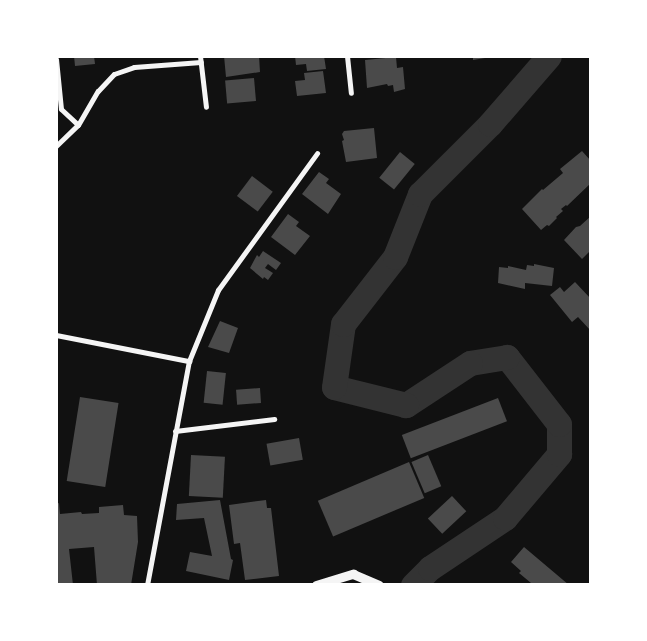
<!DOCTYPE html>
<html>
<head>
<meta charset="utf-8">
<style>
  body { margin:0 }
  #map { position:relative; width:647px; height:641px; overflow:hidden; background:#111; font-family:"Roboto Condensed",sans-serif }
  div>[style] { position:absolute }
  .river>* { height:25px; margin:-12.5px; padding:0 12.5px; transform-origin:12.5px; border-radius:12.5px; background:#333 }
  .building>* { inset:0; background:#4a4a4a; transform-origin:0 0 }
  .minor>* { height:5px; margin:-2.5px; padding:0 2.5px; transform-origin:2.5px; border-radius:2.5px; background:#f5f5f5 }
  .tertiary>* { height:9px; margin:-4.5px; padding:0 4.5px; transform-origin:4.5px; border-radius:4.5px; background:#f5f5f5 }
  span { translate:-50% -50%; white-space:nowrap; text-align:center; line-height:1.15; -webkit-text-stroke:4px #fff; paint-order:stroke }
  .frame { position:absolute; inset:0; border:58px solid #fff; pointer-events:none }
</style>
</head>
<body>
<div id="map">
  <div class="river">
    <i style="left:413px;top:585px;width:24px;rotate:-45deg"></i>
    <i style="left:430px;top:568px;width:90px;rotate:-33.7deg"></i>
    <i style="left:505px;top:518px;width:84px;rotate:-49.8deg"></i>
    <i style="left:559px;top:454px;width:30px;rotate:-90deg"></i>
    <i style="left:559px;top:424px;width:85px;rotate:-127.8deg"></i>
    <i style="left:507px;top:357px;width:37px;rotate:171deg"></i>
    <i style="left:470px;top:363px;width:77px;rotate:146.7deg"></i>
    <i style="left:406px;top:405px;width:74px;rotate:-166deg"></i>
    <i style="left:334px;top:387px;width:64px;rotate:-81.9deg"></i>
    <i style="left:343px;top:324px;width:85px;rotate:-52.2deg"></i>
    <i style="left:395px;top:257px;width:68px;rotate:-68.4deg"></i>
    <i style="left:420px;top:194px;width:99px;rotate:-45deg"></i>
    <i style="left:490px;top:124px;width:90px;rotate:-49.1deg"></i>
  </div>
  <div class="building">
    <i style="clip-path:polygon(74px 56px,94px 56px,95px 64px,75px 66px)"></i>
    <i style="clip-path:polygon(224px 56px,259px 56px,260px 72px,226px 77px)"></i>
    <i style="clip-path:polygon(295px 56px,324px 56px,326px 69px,307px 71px,306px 64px,296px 65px)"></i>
    <i style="clip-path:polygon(473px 56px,491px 56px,491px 57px,473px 60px)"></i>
    <i style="clip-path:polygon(396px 57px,397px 68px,403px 67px,405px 89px,394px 92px,393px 85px,388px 86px,387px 84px,367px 88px,365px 60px)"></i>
    <i style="clip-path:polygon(323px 71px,326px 93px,297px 96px,295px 81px,305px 80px,304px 73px)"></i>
    <i style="left:254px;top:78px;width:23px;height:29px;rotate:85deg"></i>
    <i style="clip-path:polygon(374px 128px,377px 158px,346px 162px,342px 141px,344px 140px,342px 134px,344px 131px)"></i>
    <i style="clip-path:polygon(582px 151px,591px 161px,591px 183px,567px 206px,566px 205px,561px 209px,563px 211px,556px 217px,557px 218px,549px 226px,547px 225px,541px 230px,522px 209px,542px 189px,543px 190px,563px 173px,560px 169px)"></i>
    <i style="left:400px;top:152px;width:19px;height:33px;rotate:39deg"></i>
    <i style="clip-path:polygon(319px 172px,329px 179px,326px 183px,341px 194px,328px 214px,302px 194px)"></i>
    <i style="left:252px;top:176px;width:26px;height:25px;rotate:37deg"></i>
    <i style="clip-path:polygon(288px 214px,299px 222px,296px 226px,310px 236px,295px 255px,271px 237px)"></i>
    <i style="clip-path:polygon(591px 216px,591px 250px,582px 259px,564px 240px,576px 227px,580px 226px)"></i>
    <i style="clip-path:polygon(263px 251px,281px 263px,276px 270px,268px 264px,265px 268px,273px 273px,268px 280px,264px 277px,263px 279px,250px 268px,257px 255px,259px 257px)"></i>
    <i style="clip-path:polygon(534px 264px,554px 268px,552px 286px,525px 283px,525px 289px,498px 283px,499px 267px,508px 268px,508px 266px,526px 270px,527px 265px,534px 266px)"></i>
    <i style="clip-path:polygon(575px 282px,591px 299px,591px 331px,578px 317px,572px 322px,550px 295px,560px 287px,564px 292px)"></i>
    <i style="clip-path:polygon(220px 321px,238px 328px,229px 353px,208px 347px)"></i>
    <i style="left:207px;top:371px;width:19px;height:32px;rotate:6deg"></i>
    <i style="left:260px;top:388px;width:15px;height:24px;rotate:86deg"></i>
    <i style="left:80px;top:397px;width:39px;height:85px;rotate:9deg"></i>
    <i style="left:498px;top:398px;width:25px;height:103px;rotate:69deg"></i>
    <i style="left:299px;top:438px;width:22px;height:33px;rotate:80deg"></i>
    <i style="left:191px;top:455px;width:34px;height:41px;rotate:3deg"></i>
    <i style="left:428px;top:455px;width:34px;height:18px;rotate:67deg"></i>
    <i style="left:409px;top:462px;width:39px;height:99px;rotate:67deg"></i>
    <i style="left:452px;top:496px;width:21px;height:33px;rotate:47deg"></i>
    <i style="clip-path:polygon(220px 500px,231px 559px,233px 560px,229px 580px,186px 571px,190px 552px,212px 556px,204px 518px,176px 520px,177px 504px)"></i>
    <i style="clip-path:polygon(266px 500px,267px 508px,271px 508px,279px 576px,245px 580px,240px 543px,234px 544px,229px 505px)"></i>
    <i style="clip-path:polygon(59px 503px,60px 514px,81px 512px,82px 514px,99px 513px,99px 507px,123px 505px,124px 515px,137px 516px,138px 542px,131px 585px,97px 585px,94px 547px,69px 549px,73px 585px,56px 585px,56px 504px)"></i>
    <i style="clip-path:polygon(524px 547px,569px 585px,530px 585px,531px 583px,519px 573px,521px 571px,511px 562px)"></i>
  </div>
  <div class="minor">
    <i style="left:200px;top:56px;width:51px;rotate:83.3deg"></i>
    <i style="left:347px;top:56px;width:37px;rotate:84deg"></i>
    <i style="left:56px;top:59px;width:50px;rotate:84.3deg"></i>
    <i style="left:61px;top:109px;width:23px;rotate:43deg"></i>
    <i style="left:56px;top:146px;width:30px;rotate:-44deg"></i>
    <i style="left:78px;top:125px;width:39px;rotate:-60deg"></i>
    <i style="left:98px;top:91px;width:23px;rotate:-47deg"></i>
    <i style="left:114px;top:74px;width:21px;rotate:-19deg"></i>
    <i style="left:134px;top:67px;width:67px;rotate:-4.3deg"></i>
    <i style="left:56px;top:335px;width:136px;rotate:11.1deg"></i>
    <i style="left:175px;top:431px;width:100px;rotate:-6.9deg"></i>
    <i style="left:147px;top:585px;width:228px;rotate:-79.4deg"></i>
    <i style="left:189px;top:361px;width:77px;rotate:-67.8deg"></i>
    <i style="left:218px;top:290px;width:169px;rotate:-54.1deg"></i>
  </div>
  <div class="tertiary">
    <i style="left:316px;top:585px;width:39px;rotate:-17deg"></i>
    <i style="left:353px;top:574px;width:28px;rotate:23deg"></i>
  </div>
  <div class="frame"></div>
</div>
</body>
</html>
